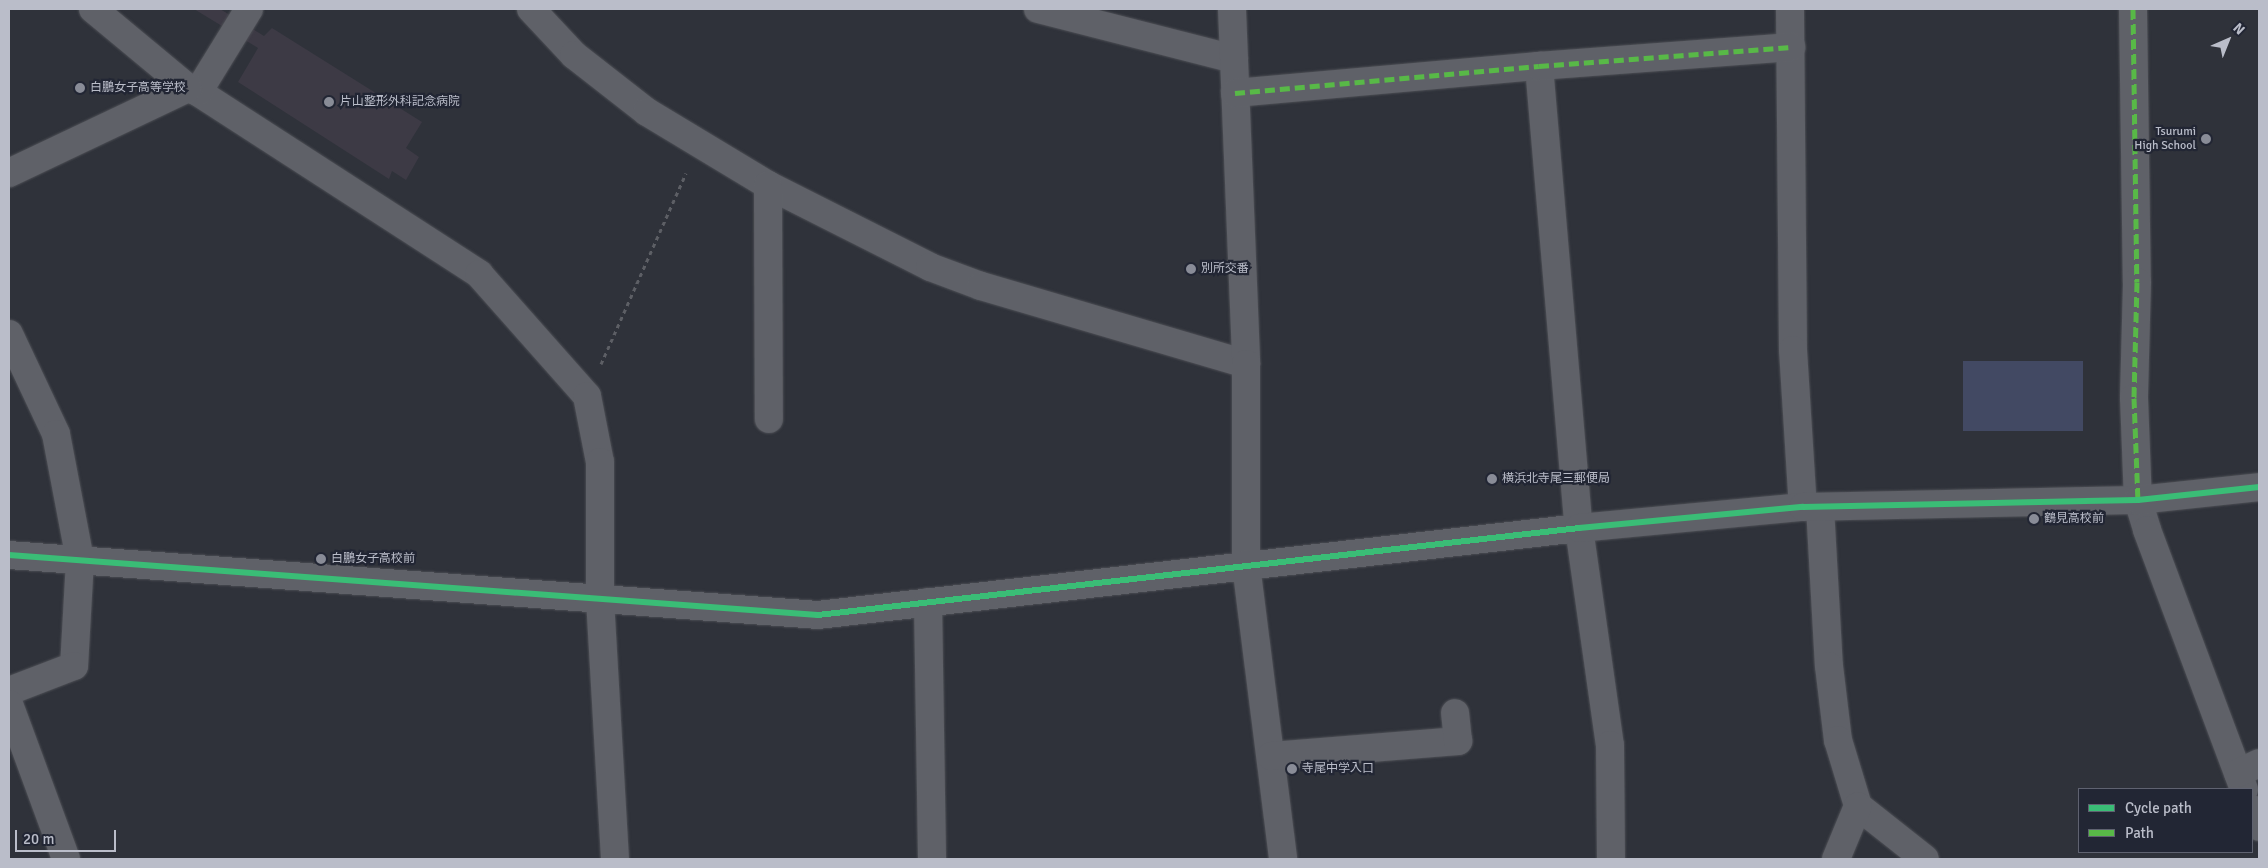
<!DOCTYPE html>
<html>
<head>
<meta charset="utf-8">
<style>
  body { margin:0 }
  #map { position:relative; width:2268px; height:868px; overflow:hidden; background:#2f323a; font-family:Signika,"Noto Sans JP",sans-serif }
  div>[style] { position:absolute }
  .medical>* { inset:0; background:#3d3a45 }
  .water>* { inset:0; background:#424963; transform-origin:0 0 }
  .path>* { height:3px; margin-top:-1.5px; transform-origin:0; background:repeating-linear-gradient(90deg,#5d5f65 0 4px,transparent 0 8px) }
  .roads { filter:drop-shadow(0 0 1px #4c4e54) drop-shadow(0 0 1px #4c4e54) }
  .minor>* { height:28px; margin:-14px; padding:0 14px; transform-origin:14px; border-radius:14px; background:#5f6168 }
  .quiet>* { height:5px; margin-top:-2.5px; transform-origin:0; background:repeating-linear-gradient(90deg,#58b947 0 10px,transparent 0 15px) }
  .cycleway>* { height:6px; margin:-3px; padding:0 3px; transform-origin:3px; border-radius:3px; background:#3abd76 }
  .dots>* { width:14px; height:14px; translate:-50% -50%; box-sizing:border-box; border:2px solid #222634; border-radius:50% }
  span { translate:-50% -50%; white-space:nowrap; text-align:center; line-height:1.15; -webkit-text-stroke:4.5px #222634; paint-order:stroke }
  .poi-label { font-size:12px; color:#babdc9 }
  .left { translate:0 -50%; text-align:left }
  .right { translate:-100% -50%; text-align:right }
  .frame { position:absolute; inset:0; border:10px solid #babdc9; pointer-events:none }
  .legend { position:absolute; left:2078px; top:788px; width:175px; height:65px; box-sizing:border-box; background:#222634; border:1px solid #5f6270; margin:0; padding:6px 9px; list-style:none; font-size:15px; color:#babdc9 }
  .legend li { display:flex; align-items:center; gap:10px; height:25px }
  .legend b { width:25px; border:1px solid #5f6270 }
  .north { position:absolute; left:2203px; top:15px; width:50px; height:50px; -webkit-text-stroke:4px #222634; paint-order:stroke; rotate:44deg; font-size:14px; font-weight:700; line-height:20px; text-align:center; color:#babdc9 }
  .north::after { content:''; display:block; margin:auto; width:18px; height:22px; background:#babdc9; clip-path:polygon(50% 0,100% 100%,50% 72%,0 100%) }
  .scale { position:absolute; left:15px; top:830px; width:101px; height:22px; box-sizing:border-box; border:2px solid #babdc9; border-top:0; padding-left:6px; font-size:15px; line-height:18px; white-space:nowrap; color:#babdc9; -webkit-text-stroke:4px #222634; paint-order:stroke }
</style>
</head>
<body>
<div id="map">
  <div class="medical">
    <i style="clip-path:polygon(194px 9px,220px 9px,264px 36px,272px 28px,422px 122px,406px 148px,419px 157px,406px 180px,392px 171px,389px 179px,238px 82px,258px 48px)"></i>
  </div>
  <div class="water">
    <i style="left:1963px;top:361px;width:120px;height:70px"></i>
  </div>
  <div class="path">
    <i style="left:601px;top:364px;width:209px;rotate:-66deg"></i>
  </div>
  <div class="roads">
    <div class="minor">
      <i style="left:93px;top:9px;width:124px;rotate:39.7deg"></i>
      <i style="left:188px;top:88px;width:11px;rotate:22deg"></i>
      <i style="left:198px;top:92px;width:335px;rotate:32.9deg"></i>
      <i style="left:479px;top:274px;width:163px;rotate:48.5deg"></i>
      <i style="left:587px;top:396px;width:67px;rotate:78.9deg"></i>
      <i style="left:600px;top:462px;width:137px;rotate:90deg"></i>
      <i style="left:600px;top:599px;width:260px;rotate:86.7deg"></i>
      <i style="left:531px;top:9px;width:63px;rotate:46.9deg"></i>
      <i style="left:574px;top:55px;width:93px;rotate:38deg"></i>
      <i style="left:647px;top:112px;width:141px;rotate:31.1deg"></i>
      <i style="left:768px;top:185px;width:182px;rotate:26.8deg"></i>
      <i style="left:930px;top:267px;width:54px;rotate:20.4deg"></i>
      <i style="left:981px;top:286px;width:276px;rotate:16.4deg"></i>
      <i style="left:1038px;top:9px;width:202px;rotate:14.3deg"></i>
      <i style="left:1232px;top:9px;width:355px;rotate:87.7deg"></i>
      <i style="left:1246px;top:364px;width:201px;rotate:90deg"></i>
      <i style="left:1246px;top:565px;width:296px;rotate:82.8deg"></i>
      <i style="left:1790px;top:9px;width:341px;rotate:89.5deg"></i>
      <i style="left:1793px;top:350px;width:157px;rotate:86.4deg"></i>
      <i style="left:2133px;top:9px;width:273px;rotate:89.2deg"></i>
      <i style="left:2137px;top:282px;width:116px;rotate:91.5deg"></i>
      <i style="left:2134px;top:398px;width:102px;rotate:87.8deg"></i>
      <i style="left:2138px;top:500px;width:31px;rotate:73deg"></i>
      <i style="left:2147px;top:530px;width:277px;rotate:69.5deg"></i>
      <i style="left:1539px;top:66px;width:464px;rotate:85.1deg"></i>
      <i style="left:1579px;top:528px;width:219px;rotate:81.9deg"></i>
      <i style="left:1610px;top:745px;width:114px;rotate:89.5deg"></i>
      <i style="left:198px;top:92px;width:97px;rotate:-58.4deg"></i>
      <i style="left:1235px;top:93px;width:305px;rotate:-5.1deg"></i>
      <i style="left:1539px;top:66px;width:253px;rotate:-4.3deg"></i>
      <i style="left:9px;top:173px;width:198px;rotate:-25.4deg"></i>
      <i style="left:768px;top:185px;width:234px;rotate:89.8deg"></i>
      <i style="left:9px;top:334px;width:110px;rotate:64.8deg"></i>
      <i style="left:56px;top:434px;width:128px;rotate:79.2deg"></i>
      <i style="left:80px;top:560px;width:106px;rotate:93.2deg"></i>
      <i style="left:74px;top:666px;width:70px;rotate:159deg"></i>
      <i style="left:1820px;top:507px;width:159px;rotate:86.8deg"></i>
      <i style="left:1829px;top:666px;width:75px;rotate:83.1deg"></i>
      <i style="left:1838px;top:740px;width:69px;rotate:73.1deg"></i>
      <i style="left:1858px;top:806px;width:85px;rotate:38.3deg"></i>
      <i style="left:9px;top:555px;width:811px;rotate:4.24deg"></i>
      <i style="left:818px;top:615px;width:766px;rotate:-6.52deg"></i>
      <i style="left:1579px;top:528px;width:225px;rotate:-5.4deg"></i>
      <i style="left:1803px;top:507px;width:335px;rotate:-1.2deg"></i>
      <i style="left:2138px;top:500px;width:122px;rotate:-6.1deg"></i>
      <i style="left:928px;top:602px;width:257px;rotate:89.1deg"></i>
      <i style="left:9px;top:704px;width:165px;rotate:69.8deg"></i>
      <i style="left:1271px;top:756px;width:188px;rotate:-4.6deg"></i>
      <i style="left:1458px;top:741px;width:28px;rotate:-96deg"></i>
      <i style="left:2238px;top:773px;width:23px;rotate:-25deg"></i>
      <i style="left:2252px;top:809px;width:19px;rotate:69deg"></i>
      <i style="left:1836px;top:859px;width:57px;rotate:-67.5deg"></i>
    </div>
  </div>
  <div class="quiet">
    <i style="left:2133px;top:9px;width:273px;rotate:89.2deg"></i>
    <i style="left:2137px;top:282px;width:116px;rotate:91.5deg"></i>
    <i style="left:2134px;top:398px;width:102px;rotate:87.8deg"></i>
    <i style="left:1235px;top:93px;width:305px;rotate:-5.1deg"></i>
    <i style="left:1539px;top:66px;width:253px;rotate:-4.3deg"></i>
  </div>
  <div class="cycleway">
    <i style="left:9px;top:555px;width:811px;rotate:4.24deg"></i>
    <i style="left:818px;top:615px;width:766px;rotate:-6.52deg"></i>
    <i style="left:1579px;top:528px;width:225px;rotate:-5.4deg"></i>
    <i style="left:1803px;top:507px;width:335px;rotate:-1.2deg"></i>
    <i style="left:2138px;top:500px;width:122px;rotate:-6.1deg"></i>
  </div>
  <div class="dots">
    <i style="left:80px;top:88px;background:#898c97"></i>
    <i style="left:329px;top:102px;background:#898c97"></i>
    <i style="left:2206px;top:139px;background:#898c97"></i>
    <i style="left:1191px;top:269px;background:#898c97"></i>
    <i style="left:1492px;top:479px;background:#898c97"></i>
    <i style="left:2034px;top:519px;background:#898c97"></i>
    <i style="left:321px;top:559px;background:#898c97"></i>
    <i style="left:1292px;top:769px;background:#898c97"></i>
  </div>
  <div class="poi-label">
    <span class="left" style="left:90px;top:88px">白鵬女子高等学校</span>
    <span class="left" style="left:340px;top:102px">片山整形外科記念病院</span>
    <span class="right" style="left:2196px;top:139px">Tsurumi<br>High School</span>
    <span class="left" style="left:1201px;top:269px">別所交番</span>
    <span class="left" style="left:1502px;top:479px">横浜北寺尾三郵便局</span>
    <span class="left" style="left:2044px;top:519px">鶴見高校前</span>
    <span class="left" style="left:331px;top:559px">白鵬女子高校前</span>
    <span class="left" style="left:1302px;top:769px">寺尾中学入口</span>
  </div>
  <div class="frame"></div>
  <ul class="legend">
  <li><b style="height:6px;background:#3abd76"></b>Cycle path</li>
  <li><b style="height:6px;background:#58b947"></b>Path</li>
  </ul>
  <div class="north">N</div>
  <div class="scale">20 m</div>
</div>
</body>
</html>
